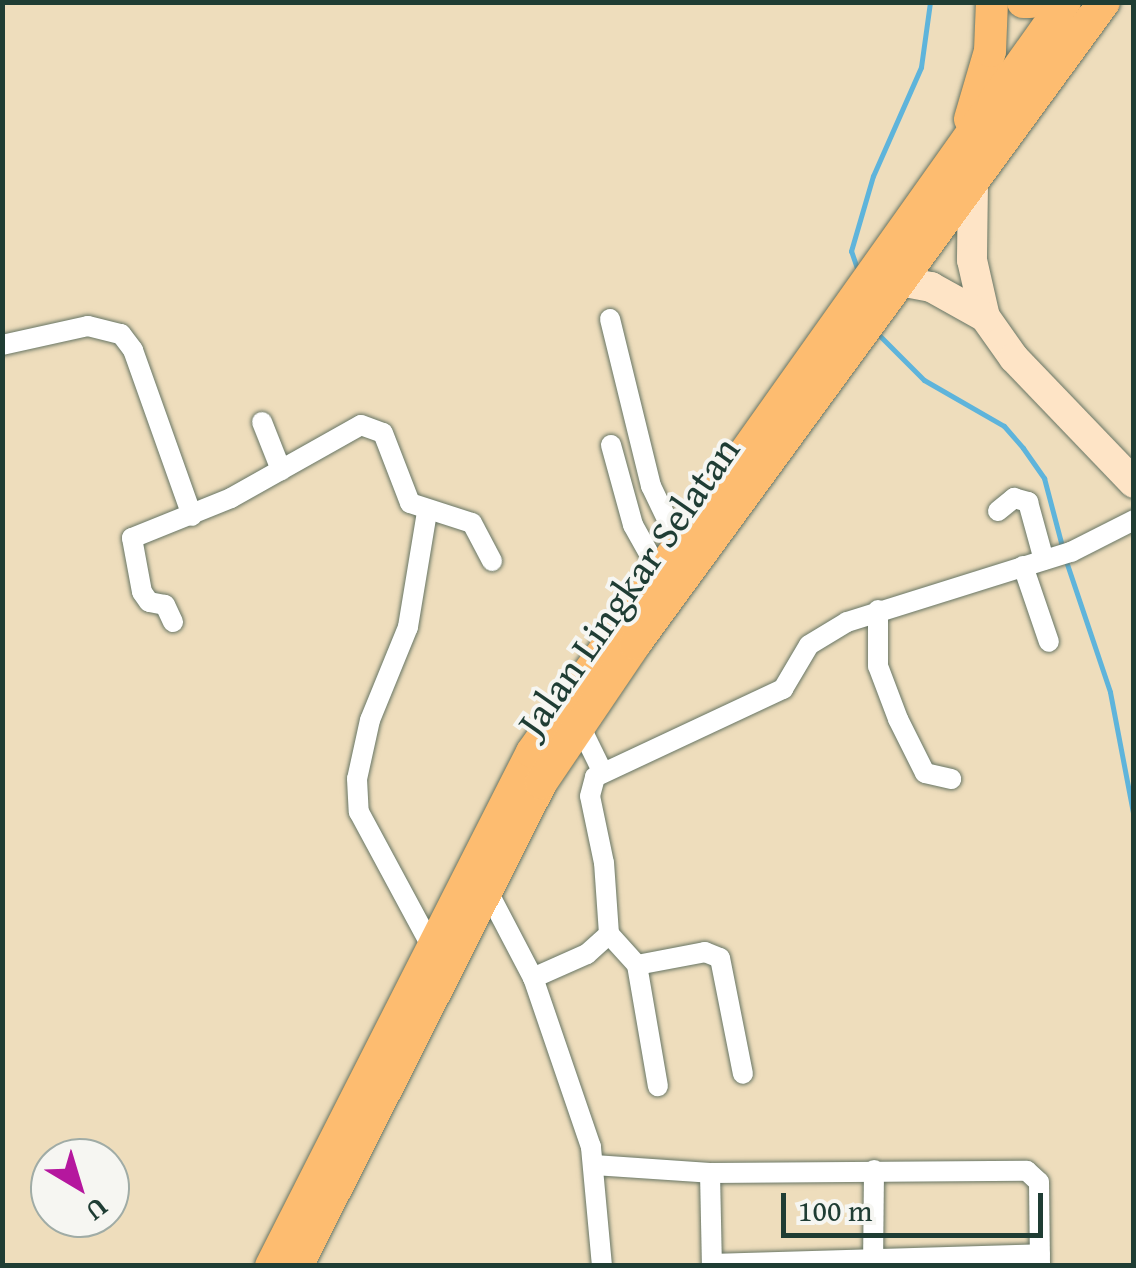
<!DOCTYPE html>
<html>
<head>
<meta charset="utf-8">
<style>
  body { margin:0 }
  #map { position:relative; width:1136px; height:1268px; overflow:hidden; background:#eeddbc; font-family:"Gentium Book Plus",serif }
  div>[style] { position:absolute }
  .stream>* { height:5px; margin:-2.5px; padding:0 2.5px; transform-origin:2.5px; border-radius:2.5px; background:#5eb4db }
  .roads { filter:drop-shadow(0 0 2px #677564) drop-shadow(0 0 2px #677564) }
  .minor>* { height:20px; margin:-10px; padding:0 10px; transform-origin:10px; border-radius:10px; background:#fff }
  .secondary>* { height:30px; margin:-15px; padding:0 15px; transform-origin:15px; border-radius:15px; background:#fee4c6 }
  .primary>* { height:32px; margin:-16px; padding:0 16px; transform-origin:16px; border-radius:16px; background:#fdbc70 }
  span { translate:-50% -50%; white-space:nowrap; text-align:center; line-height:1.15; -webkit-text-stroke:8px #f6f6f2; paint-order:stroke }
  .street-label { font-size:40px; color:#1f3d34 }
  .frame { position:absolute; inset:0; border:5px solid #1f3d34; pointer-events:none }
  .north { position:absolute; left:30px; top:1138px; width:100px; height:100px; box-sizing:border-box; background:#f6f6f2; border:2px solid #a0aca6; border-radius:50%; rotate:142deg; font-size:28px; font-weight:700; line-height:40px; text-align:center; color:#1f3d34 }
  .north::after { content:''; display:block; margin:auto; width:35px; height:45px; background:#b5179e; clip-path:polygon(50% 0,100% 100%,50% 72%,0 100%) }
  .scale { position:absolute; left:781px; top:1193px; width:262px; height:45px; box-sizing:border-box; border:5px solid #1f3d34; border-top:0; padding-left:12px; font-size:30px; line-height:35px; white-space:nowrap; color:#1f3d34; -webkit-text-stroke:8px #f6f6f2; paint-order:stroke }
</style>
</head>
<body>
<div id="map">
  <div class="stream">
    <i style="left:858px;top:271px;width:21px;rotate:-109deg"></i>
    <i style="left:851px;top:251px;width:78px;rotate:-73.7deg"></i>
    <i style="left:873px;top:176px;width:119px;rotate:-66.2deg"></i>
    <i style="left:921px;top:67px;width:66px;rotate:-82.1deg"></i>
    <i style="left:878px;top:334px;width:65px;rotate:45deg"></i>
    <i style="left:924px;top:380px;width:92px;rotate:29.9deg"></i>
    <i style="left:1004px;top:426px;width:29px;rotate:49deg"></i>
    <i style="left:1023px;top:448px;width:37px;rotate:55deg"></i>
    <i style="left:1044px;top:478px;width:74px;rotate:75.2deg"></i>
    <i style="left:1066px;top:561px;width:138px;rotate:71.4deg"></i>
    <i style="left:1110px;top:692px;width:128px;rotate:79.2deg"></i>
  </div>
  <div class="roads">
    <div class="minor">
      <i style="left:610px;top:319px;width:172px;rotate:76.2deg"></i>
      <i style="left:651px;top:486px;width:60px;rotate:64.3deg"></i>
      <i style="left:2px;top:345px;width:88px;rotate:-12.5deg"></i>
      <i style="left:88px;top:326px;width:34px;rotate:14deg"></i>
      <i style="left:121px;top:334px;width:20px;rotate:53deg"></i>
      <i style="left:133px;top:350px;width:176px;rotate:70.4deg"></i>
      <i style="left:262px;top:422px;width:52px;rotate:68.4deg"></i>
      <i style="left:611px;top:445px;width:83px;rotate:74.6deg"></i>
      <i style="left:633px;top:525px;width:49px;rotate:60.8deg"></i>
      <i style="left:998px;top:511px;width:21px;rotate:-39deg"></i>
      <i style="left:1014px;top:498px;width:15px;rotate:16deg"></i>
      <i style="left:1028px;top:502px;width:60px;rotate:74.6deg"></i>
      <i style="left:427px;top:512px;width:117px;rotate:99.4deg"></i>
      <i style="left:408px;top:627px;width:100px;rotate:112.2deg"></i>
      <i style="left:370px;top:720px;width:60px;rotate:102.4deg"></i>
      <i style="left:357px;top:779px;width:33px;rotate:87deg"></i>
      <i style="left:359px;top:812px;width:150px;rotate:61.7deg"></i>
      <i style="left:1023px;top:566px;width:80px;rotate:71.1deg"></i>
      <i style="left:878px;top:610px;width:56px;rotate:90deg"></i>
      <i style="left:878px;top:666px;width:57px;rotate:69.3deg"></i>
      <i style="left:898px;top:719px;width:60px;rotate:63.4deg"></i>
      <i style="left:925px;top:773px;width:27px;rotate:13deg"></i>
      <i style="left:173px;top:622px;width:19px;rotate:-115deg"></i>
      <i style="left:165px;top:605px;width:16px;rotate:-169deg"></i>
      <i style="left:149px;top:602px;width:12px;rotate:-125deg"></i>
      <i style="left:142px;top:592px;width:55px;rotate:-100.5deg"></i>
      <i style="left:132px;top:538px;width:107px;rotate:-22deg"></i>
      <i style="left:231px;top:498px;width:149px;rotate:-29.3deg"></i>
      <i style="left:361px;top:425px;width:23px;rotate:20deg"></i>
      <i style="left:383px;top:433px;width:75px;rotate:68.9deg"></i>
      <i style="left:410px;top:503px;width:65px;rotate:17.9deg"></i>
      <i style="left:472px;top:523px;width:43px;rotate:62.2deg"></i>
      <i style="left:580px;top:726px;width:50px;rotate:63.9deg"></i>
      <i style="left:486px;top:888px;width:102px;rotate:62.4deg"></i>
      <i style="left:609px;top:934px;width:42px;rotate:47.9deg"></i>
      <i style="left:637px;top:965px;width:123px;rotate:80.2deg"></i>
      <i style="left:637px;top:965px;width:69px;rotate:-10.8deg"></i>
      <i style="left:705px;top:952px;width:16px;rotate:22deg"></i>
      <i style="left:720px;top:958px;width:118px;rotate:78.8deg"></i>
      <i style="left:594px;top:1165px;width:116px;rotate:3.9deg"></i>
      <i style="left:710px;top:1173px;width:317px;rotate:-0.4deg"></i>
      <i style="left:1027px;top:1171px;width:16px;rotate:43deg"></i>
      <i style="left:1039px;top:1182px;width:84px;rotate:89.3deg"></i>
      <i style="left:710px;top:1173px;width:93px;rotate:88.8deg"></i>
      <i style="left:712px;top:1264px;width:328px;rotate:-1.7deg"></i>
      <i style="left:602px;top:1266px;width:120px;rotate:-95.3deg"></i>
      <i style="left:591px;top:1147px;width:179px;rotate:-108.9deg"></i>
      <i style="left:533px;top:978px;width:59px;rotate:-24deg"></i>
      <i style="left:587px;top:954px;width:30px;rotate:-42deg"></i>
      <i style="left:609px;top:934px;width:71px;rotate:-94deg"></i>
      <i style="left:604px;top:863px;width:68px;rotate:-101.8deg"></i>
      <i style="left:590px;top:796px;width:20px;rotate:-75deg"></i>
      <i style="left:595px;top:777px;width:208px;rotate:-25.1deg"></i>
      <i style="left:783px;top:689px;width:51px;rotate:-59.4deg"></i>
      <i style="left:809px;top:645px;width:44px;rotate:-31.2deg"></i>
      <i style="left:847px;top:622px;width:235px;rotate:-17.4deg"></i>
      <i style="left:1071px;top:552px;width:71px;rotate:-26.9deg"></i>
      <i style="left:873px;top:1266px;width:96px;rotate:-89.4deg"></i>
    </div>
    <div class="secondary">
      <i style="left:973px;top:184px;width:76px;rotate:90.8deg"></i>
      <i style="left:972px;top:260px;width:58px;rotate:77.2deg"></i>
      <i style="left:985px;top:317px;width:50px;rotate:54.7deg"></i>
      <i style="left:1014px;top:358px;width:173px;rotate:46.2deg"></i>
      <i style="left:900px;top:281px;width:32px;rotate:11deg"></i>
      <i style="left:931px;top:287px;width:62px;rotate:29.1deg"></i>
    </div>
    <div class="primary">
      <i style="left:1023px;top:2px;width:7px"></i>
      <i style="left:970px;top:119px;width:71px;rotate:-73.6deg"></i>
      <i style="left:990px;top:51px;width:49px;rotate:-87.7deg"></i>
      <i style="left:271px;top:1266px;width:576px;rotate:-63.08deg"></i>
      <i style="left:532px;top:752px;width:920px;rotate:-54.6deg"></i>
      <i style="left:297px;top:1266px;width:541px;rotate:-63.2deg"></i>
      <i style="left:541px;top:783px;width:168px;rotate:-55.9deg"></i>
      <i style="left:635px;top:644px;width:795px;rotate:-53.85deg"></i>
    </div>
  </div>
  <div class="street-label">
    <span style="left:628px;top:586px;rotate:-55deg">Jalan Lingkar Selatan</span>
  </div>
  <div class="frame"></div>
  <div class="north">U</div>
  <div class="scale">100 m</div>
</div>
</body>
</html>
